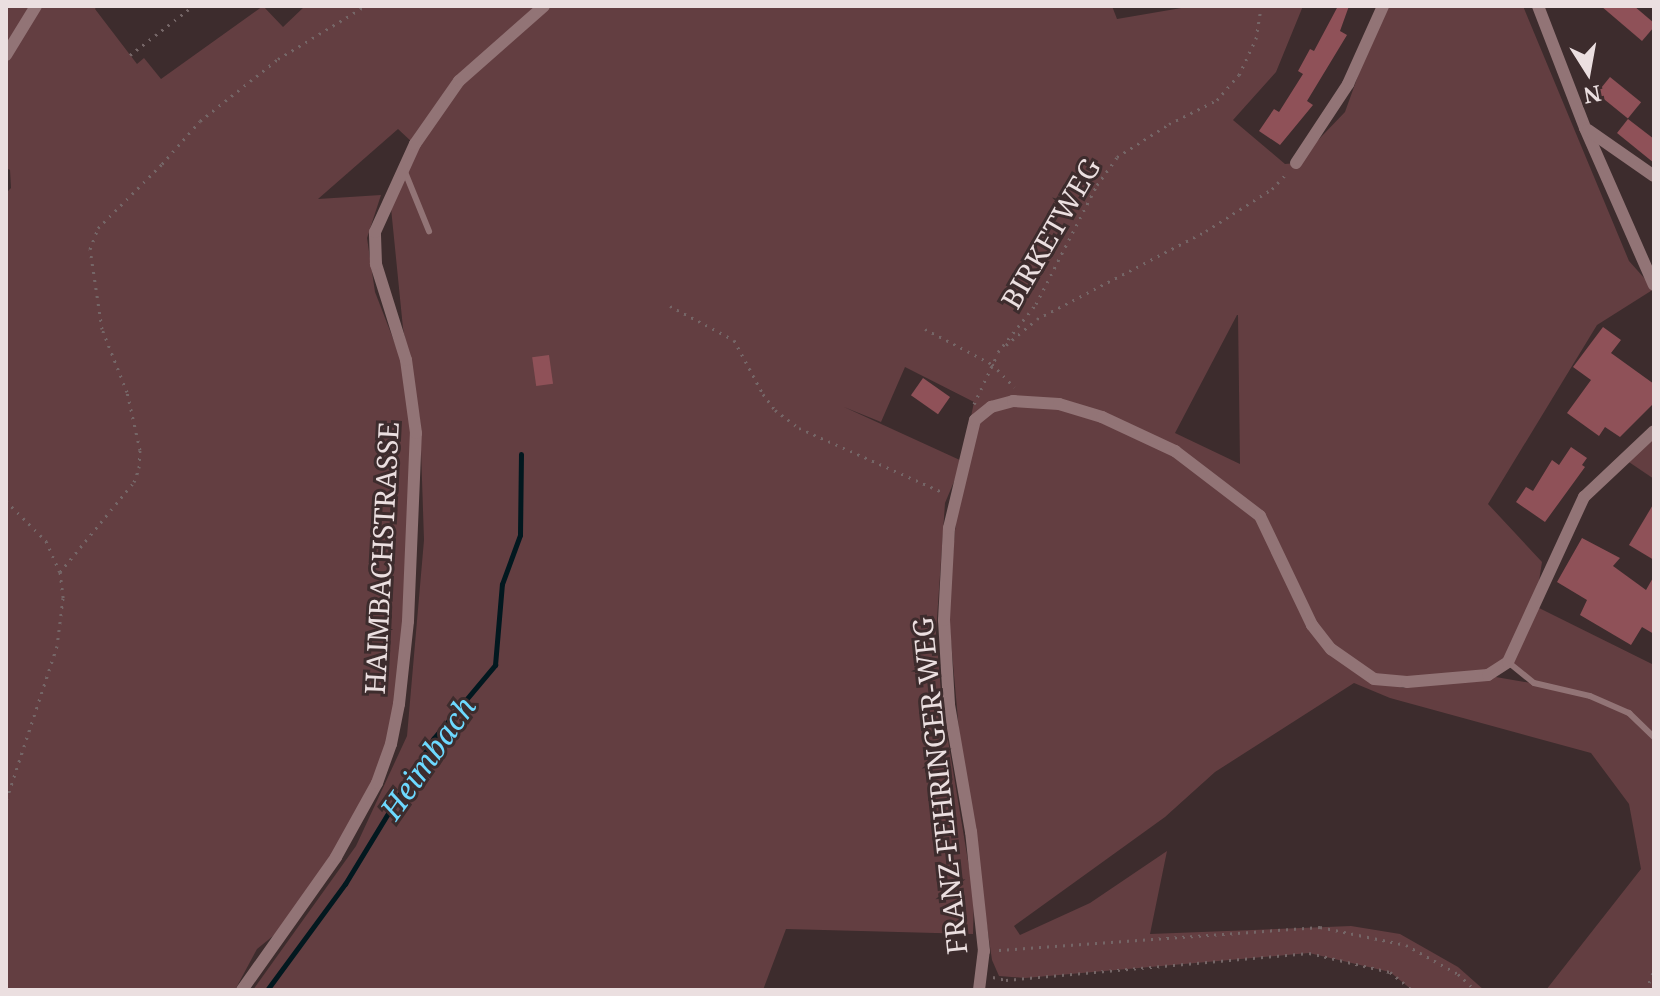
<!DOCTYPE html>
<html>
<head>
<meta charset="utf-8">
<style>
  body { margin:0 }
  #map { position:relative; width:1660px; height:996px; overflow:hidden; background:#3d2c2d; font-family:"Noto Serif",serif }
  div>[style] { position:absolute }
  .green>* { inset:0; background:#633e41 }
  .stream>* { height:5px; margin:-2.5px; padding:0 2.5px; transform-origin:2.5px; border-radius:2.5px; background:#02181f }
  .building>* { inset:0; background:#8f5158; transform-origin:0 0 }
  .path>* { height:3px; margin-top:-1.5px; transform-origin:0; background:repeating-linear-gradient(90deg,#756667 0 2px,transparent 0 8px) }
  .lane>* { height:6px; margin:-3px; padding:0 3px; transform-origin:3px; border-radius:3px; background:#927476 }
  .street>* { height:12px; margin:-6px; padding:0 6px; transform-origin:6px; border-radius:6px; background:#927476 }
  span { translate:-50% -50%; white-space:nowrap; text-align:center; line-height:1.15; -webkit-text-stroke:6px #3d2c2d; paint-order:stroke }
  .street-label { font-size:28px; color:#ebdfe0 }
  .water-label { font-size:30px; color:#6dd9ff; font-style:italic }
  .frame { position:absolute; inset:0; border:8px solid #ebdfe0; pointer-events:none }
  .north { position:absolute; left:1548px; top:32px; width:80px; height:80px; -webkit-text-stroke:6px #3d2c2d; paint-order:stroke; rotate:169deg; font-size:22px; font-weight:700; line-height:32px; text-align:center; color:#ebdfe0 }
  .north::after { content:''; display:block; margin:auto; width:28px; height:36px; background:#ebdfe0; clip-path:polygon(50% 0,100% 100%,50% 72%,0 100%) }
</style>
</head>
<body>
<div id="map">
  <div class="green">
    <i style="clip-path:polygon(evenodd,6px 6px,97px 6px,95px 9px,137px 64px,144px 58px,161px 79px,263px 6px,283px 27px,305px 6px,1112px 6px,1117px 19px,1193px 6px,1303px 6px,1276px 72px,1233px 120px,1285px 164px,1296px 163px,1345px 112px,1383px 6px,1523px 6px,1629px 261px,1654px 289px,1597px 325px,1488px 504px,1542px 562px,1535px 606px,1654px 665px,1654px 990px,1546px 990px,1641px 869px,1629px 804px,1591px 753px,1390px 698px,1354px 683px,1215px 772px,1165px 817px,1014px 926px,1020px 935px,1090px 903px,1167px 851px,1150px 934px,1351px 926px,1400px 934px,1458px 967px,1484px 990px,1412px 990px,1390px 972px,1309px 953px,1025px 978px,999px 976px,992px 960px,960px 742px,948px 608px,961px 465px,945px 503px,936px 633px,942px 704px,974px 897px,973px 934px,786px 929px,763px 990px,253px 990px,356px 846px,407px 736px,424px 540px,420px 420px,403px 328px,390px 198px,414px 144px,398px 129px,318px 199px,381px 195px,367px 238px,375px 292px,406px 372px,412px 439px,408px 615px,390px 734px,367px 798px,289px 923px,257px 949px,235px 990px,6px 990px,6px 193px,11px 188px,10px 170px,6px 168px,6px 6px,1237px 315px,1238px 315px,1240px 464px,1175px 433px,1237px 315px,6px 6px,905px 367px,974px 402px,962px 461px,844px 407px,881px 422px,905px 367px,6px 6px,1509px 662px,1531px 683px,1490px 676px,1509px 662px,6px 6px,1378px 680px,1458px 680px,1403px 688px,1378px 680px)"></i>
    <i style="clip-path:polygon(1654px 431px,1654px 479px,1623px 458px)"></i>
  </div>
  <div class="stream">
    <i style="left:267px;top:990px;width:132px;rotate:-53.7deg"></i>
    <i style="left:345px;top:884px;width:170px;rotate:-58.7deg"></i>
    <i style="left:433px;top:739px;width:97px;rotate:-50deg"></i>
    <i style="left:495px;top:665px;width:81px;rotate:-85.1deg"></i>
    <i style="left:502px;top:584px;width:52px;rotate:-69.8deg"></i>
    <i style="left:520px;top:535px;width:81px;rotate:-89.3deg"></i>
  </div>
  <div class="building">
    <i style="clip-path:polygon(1338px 6px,1349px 6px,1340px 31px,1347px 35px,1307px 101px,1313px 105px,1280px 145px,1259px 131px,1274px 109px,1279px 112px,1303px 74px,1298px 71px,1310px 49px,1314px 51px)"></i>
    <i style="clip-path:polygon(1601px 6px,1634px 6px,1654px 23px,1654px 27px,1642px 41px)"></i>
    <i style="left:1610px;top:77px;width:40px;height:21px;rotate:39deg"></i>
    <i style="clip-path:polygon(1628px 119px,1654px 139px,1654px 163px,1617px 133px)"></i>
    <i style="clip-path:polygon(1603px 327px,1621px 340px,1611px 353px,1654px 384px,1654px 403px,1620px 437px,1605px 427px,1599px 436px,1567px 413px,1591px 380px,1573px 367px)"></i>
    <i style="left:549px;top:355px;width:29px;height:17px;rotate:82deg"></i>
    <i style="left:923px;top:378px;width:33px;height:21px;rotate:35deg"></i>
    <i style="clip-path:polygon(1571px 447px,1587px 458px,1582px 465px,1585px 467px,1545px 522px,1516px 502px,1526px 487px,1533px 491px,1552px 460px,1559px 465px)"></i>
    <i style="clip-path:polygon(1654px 503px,1654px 560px,1629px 545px)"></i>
    <i style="clip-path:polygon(1582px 538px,1620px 558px,1613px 566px,1646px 590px,1654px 576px,1654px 634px,1642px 627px,1631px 645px,1580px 615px,1587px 600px,1557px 582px)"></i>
  </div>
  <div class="path">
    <i style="left:130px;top:55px;width:80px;rotate:-37.9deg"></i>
    <i style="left:670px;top:306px;width:72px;rotate:28deg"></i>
    <i style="left:734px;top:340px;width:61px;rotate:61.8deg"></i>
    <i style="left:763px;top:394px;width:20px;rotate:53deg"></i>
    <i style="left:775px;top:410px;width:30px;rotate:37deg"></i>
    <i style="left:799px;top:428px;width:159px;rotate:24.1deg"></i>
    <i style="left:925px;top:329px;width:76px;rotate:27.6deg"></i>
    <i style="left:992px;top:364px;width:32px;rotate:46deg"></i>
    <i style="left:1006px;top:345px;width:40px;rotate:-40deg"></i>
    <i style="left:1037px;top:319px;width:191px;rotate:-27.5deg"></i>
    <i style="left:1206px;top:231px;width:78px;rotate:-32.5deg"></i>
    <i style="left:1272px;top:189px;width:23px;rotate:-47deg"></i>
    <i style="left:998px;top:352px;width:61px;rotate:-51.6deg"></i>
    <i style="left:1036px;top:304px;width:134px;rotate:-62.9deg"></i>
    <i style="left:1097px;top:185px;width:34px;rotate:-54deg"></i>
    <i style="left:1117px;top:157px;width:62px;rotate:-32.4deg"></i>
    <i style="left:1169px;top:124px;width:54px;rotate:-26.6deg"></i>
    <i style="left:1217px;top:100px;width:33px;rotate:-49deg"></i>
    <i style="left:1239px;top:75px;width:40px;rotate:-65deg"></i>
    <i style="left:1256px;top:39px;width:33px;rotate:-81deg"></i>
    <i style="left:974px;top:404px;width:56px;rotate:-64.8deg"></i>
    <i style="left:6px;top:501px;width:57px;rotate:45deg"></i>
    <i style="left:46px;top:541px;width:34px;rotate:66deg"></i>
    <i style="left:60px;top:572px;width:26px;rotate:83deg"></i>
    <i style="left:63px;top:598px;width:48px;rotate:97.1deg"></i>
    <i style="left:57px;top:646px;width:163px;rotate:108.2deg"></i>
    <i style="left:60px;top:572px;width:117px;rotate:-50.6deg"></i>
    <i style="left:134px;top:482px;width:15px;rotate:-70deg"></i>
    <i style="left:139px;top:468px;width:18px;rotate:-87deg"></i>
    <i style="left:140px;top:450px;width:59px;rotate:-102.6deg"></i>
    <i style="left:127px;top:392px;width:68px;rotate:-111.6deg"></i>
    <i style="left:102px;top:329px;width:81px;rotate:-98.5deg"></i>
    <i style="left:90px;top:249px;width:22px;rotate:-69deg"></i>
    <i style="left:98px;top:228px;width:91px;rotate:-45deg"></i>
    <i style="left:162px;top:164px;width:57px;rotate:-48.5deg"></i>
    <i style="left:200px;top:121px;width:100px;rotate:-38.5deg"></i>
    <i style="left:278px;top:59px;width:102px;rotate:-31.3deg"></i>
    <i style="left:999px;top:950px;width:322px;rotate:-4.1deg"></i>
    <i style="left:1320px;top:927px;width:88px;rotate:11.8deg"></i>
    <i style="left:1406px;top:945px;width:60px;rotate:29.1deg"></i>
    <i style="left:1458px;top:974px;width:23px;rotate:43deg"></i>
    <i style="left:993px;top:977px;width:13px;rotate:13deg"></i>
    <i style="left:1006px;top:980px;width:304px;rotate:-5.1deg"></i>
    <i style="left:1309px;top:953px;width:83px;rotate:13.2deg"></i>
    <i style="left:1390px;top:972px;width:28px;rotate:39deg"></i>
    <i style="left:1646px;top:990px;width:22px;rotate:-68deg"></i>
  </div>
  <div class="lane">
    <i style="left:405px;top:172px;width:64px;rotate:67.9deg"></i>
    <i style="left:1508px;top:662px;width:33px;rotate:39deg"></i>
    <i style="left:1534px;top:683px;width:57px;rotate:13.1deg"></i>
    <i style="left:1590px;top:696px;width:43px;rotate:23.6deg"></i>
    <i style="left:1629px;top:713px;width:35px;rotate:44deg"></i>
  </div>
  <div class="street">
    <i style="left:1538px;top:6px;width:131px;rotate:68.9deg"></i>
    <i style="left:1585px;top:128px;width:171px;rotate:66.3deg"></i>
    <i style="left:6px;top:55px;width:57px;rotate:-58.5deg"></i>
    <i style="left:1588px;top:130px;width:80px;rotate:34.9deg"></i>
    <i style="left:1296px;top:163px;width:95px;rotate:-56.6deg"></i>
    <i style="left:1348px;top:84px;width:85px;rotate:-65.8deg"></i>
    <i style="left:242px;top:990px;width:163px;rotate:-54.7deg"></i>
    <i style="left:336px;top:857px;width:85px;rotate:-61deg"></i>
    <i style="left:377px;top:783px;width:41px;rotate:-70.3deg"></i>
    <i style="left:391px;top:744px;width:41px;rotate:-78.7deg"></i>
    <i style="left:399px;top:704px;width:83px;rotate:-83.8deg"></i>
    <i style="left:408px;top:621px;width:188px;rotate:-87.6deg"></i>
    <i style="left:416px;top:433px;width:74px;rotate:-97.8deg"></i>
    <i style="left:406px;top:360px;width:101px;rotate:-107.4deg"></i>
    <i style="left:376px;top:264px;width:32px;rotate:-92deg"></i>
    <i style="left:375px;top:232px;width:97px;rotate:-65.6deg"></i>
    <i style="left:415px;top:144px;width:77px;rotate:-55.1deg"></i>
    <i style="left:459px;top:81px;width:113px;rotate:-41.4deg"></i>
    <i style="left:979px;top:990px;width:39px;rotate:-83deg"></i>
    <i style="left:984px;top:951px;width:120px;rotate:-96.2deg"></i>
    <i style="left:971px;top:832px;width:130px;rotate:-99.8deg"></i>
    <i style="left:949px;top:704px;width:84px;rotate:-93.4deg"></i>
    <i style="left:944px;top:620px;width:92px;rotate:-86.9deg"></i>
    <i style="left:949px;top:528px;width:111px;rotate:-76.5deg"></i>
    <i style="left:975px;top:420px;width:21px;rotate:-39deg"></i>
    <i style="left:991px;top:407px;width:23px;rotate:-15deg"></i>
    <i style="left:1013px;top:401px;width:46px;rotate:3.7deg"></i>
    <i style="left:1059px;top:404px;width:45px;rotate:16.8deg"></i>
    <i style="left:1102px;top:417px;width:81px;rotate:25deg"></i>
    <i style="left:1175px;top:451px;width:107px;rotate:37.4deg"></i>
    <i style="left:1260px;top:516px;width:121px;rotate:64.5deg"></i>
    <i style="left:1312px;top:625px;width:31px;rotate:52deg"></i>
    <i style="left:1331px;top:649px;width:52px;rotate:34.9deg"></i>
    <i style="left:1374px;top:679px;width:33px;rotate:5deg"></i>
    <i style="left:1407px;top:682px;width:81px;rotate:-4.9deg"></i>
    <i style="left:1488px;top:675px;width:24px;rotate:-33deg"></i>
    <i style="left:1508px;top:662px;width:182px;rotate:-65.3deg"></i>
    <i style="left:1584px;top:497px;width:96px;rotate:-43.3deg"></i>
  </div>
  <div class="street-label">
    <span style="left:1050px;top:233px;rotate:-60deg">BIRKETWEG</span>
    <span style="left:381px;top:558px;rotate:-87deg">HAIMBACHSTRASSE</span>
    <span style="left:939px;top:786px;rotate:-96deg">FRANZ-FEHRINGER-WEG</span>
  </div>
  <div class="water-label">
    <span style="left:428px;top:758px;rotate:-55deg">Heimbach</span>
  </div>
  <div class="frame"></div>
  <div class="north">N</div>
</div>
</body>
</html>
